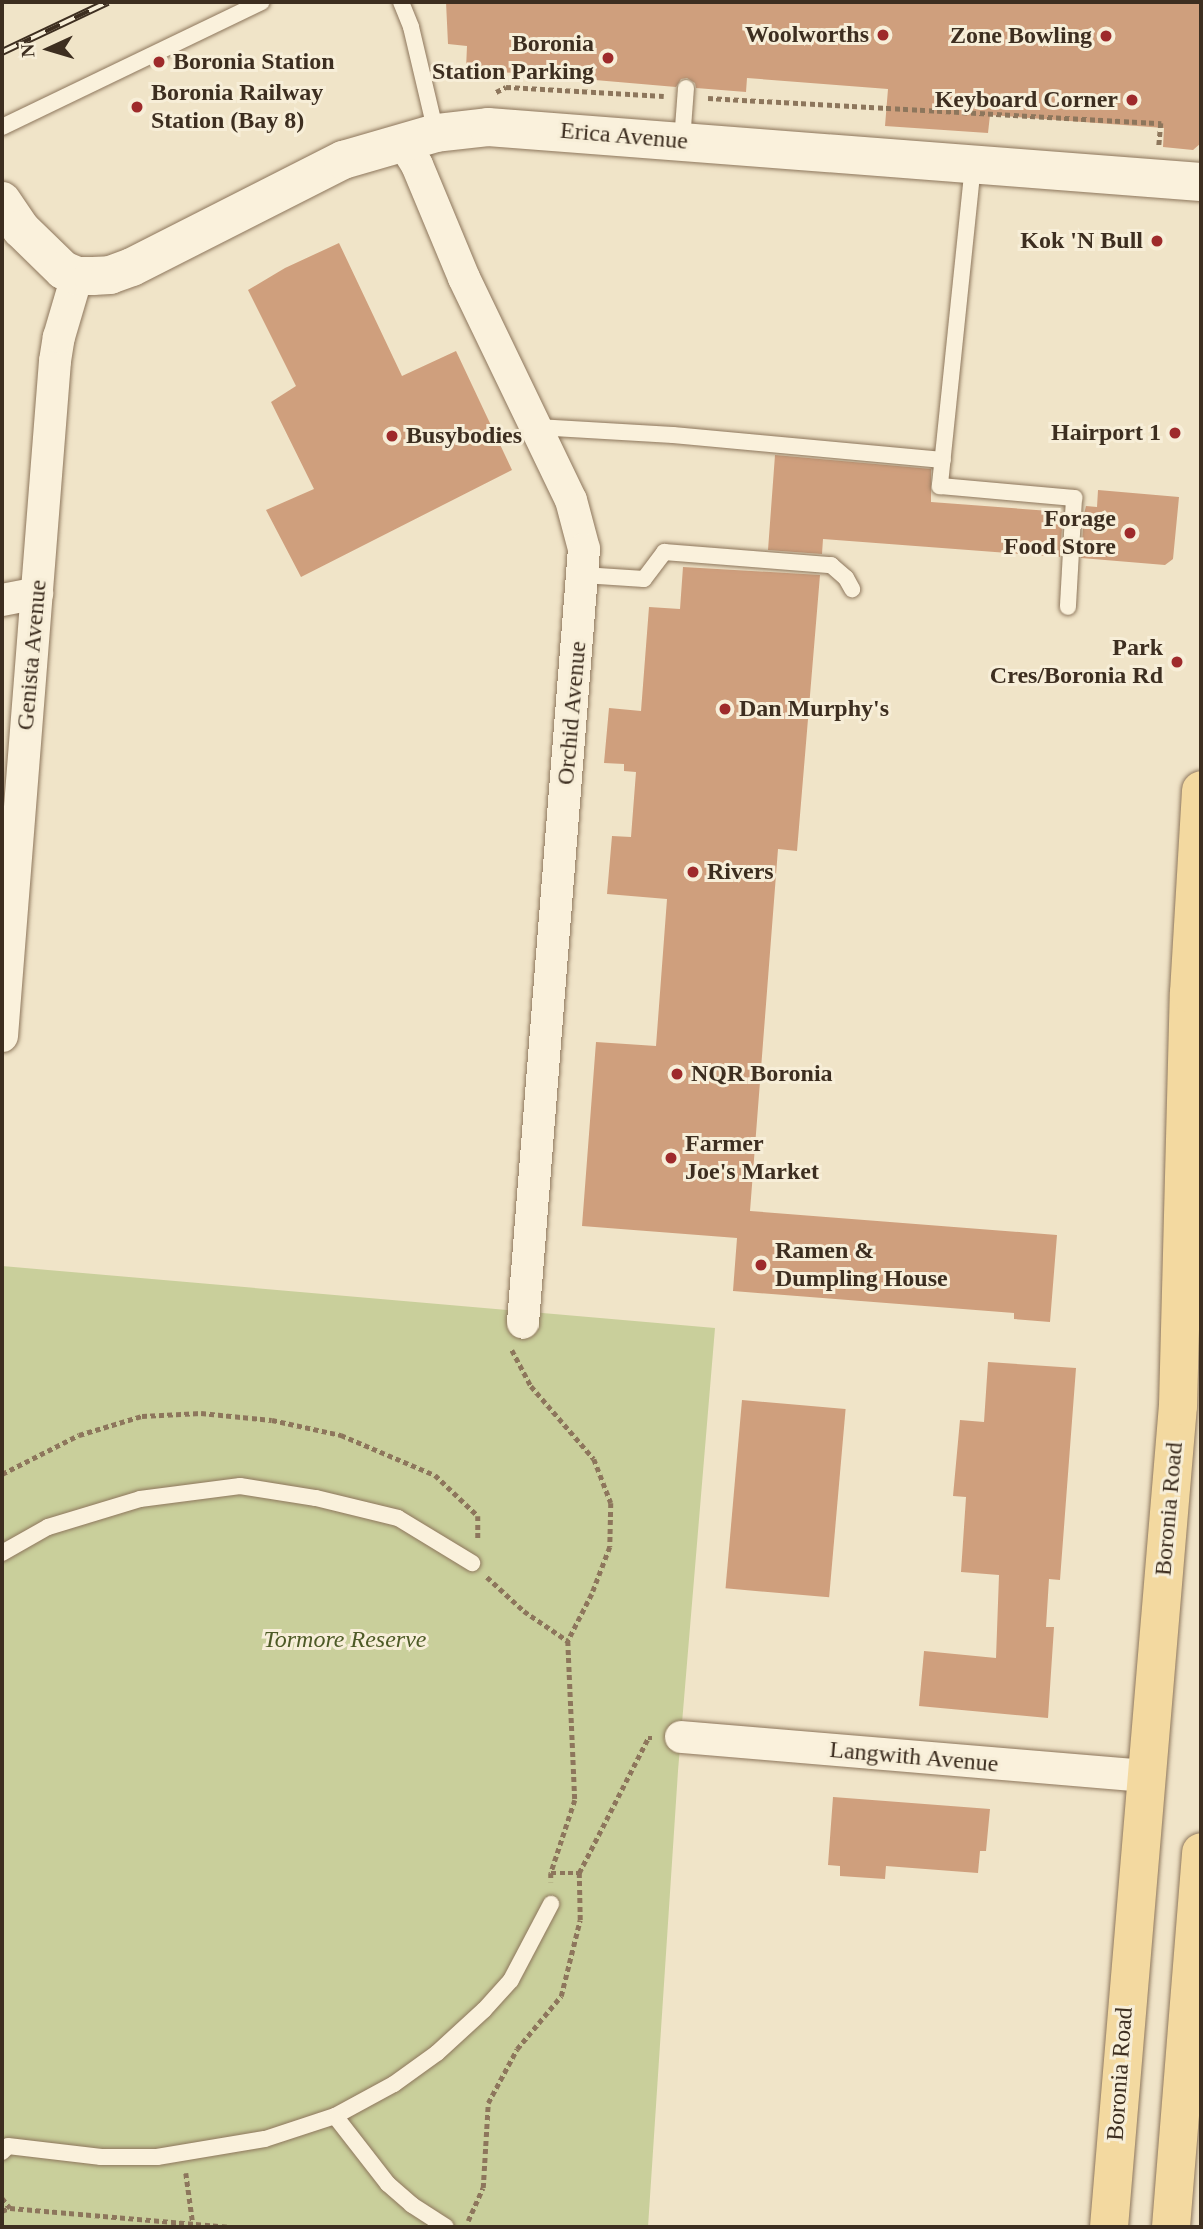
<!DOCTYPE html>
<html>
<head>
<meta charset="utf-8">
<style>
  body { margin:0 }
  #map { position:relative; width:1203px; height:2229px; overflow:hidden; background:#f0e4c8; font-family:"Times New Roman",serif }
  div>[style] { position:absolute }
  .green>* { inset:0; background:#c9cf9b }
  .building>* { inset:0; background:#cf9f7d; transform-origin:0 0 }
  .path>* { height:4.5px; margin-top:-2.25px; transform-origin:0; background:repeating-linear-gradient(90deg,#8d765c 0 5px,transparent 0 8.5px) }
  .roads { filter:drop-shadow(0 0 2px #8d765c) drop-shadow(0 0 2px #8d765c) }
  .service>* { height:16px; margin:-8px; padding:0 8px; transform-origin:8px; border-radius:8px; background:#faf1dc }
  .minor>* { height:32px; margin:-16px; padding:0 16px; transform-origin:16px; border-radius:16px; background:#faf1dc }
  .secondary>* { height:38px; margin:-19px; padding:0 19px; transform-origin:19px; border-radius:19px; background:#faf1dc }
  .primary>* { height:38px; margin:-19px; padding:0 19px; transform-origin:19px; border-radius:19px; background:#f3d9a0 }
  .rail>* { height:8px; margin-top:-4px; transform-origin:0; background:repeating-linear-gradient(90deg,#f7eed8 0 16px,#3d2e20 0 32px); box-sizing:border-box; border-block:2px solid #3d2e20 }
  .dots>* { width:19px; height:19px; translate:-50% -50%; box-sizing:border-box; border:4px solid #f7eed8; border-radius:50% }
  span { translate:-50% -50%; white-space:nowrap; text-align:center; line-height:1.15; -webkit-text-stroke:6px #f7eed8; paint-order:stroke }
  .poi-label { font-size:24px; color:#3d2e20; font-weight:700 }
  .right { translate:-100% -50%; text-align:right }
  .left { translate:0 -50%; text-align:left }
  .street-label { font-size:24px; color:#3d2e20 }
  .park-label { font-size:24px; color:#4d5a26; font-style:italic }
  .frame { position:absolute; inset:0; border:4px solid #3d2e20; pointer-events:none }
  .north { position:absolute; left:14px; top:14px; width:70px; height:70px; -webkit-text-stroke:5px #f7eed8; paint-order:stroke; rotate:266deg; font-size:19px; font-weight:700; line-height:28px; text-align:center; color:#3d2e20 }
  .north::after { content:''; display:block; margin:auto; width:24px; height:32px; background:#3d2e20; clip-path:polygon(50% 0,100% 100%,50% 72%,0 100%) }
</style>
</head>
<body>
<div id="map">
  <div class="green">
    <i style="clip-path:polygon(2px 1266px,715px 1328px,678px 1771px,648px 2227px,2px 2227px)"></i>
  </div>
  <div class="building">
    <i style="clip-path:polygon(446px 2px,1201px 2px,1201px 143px,1193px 150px,1163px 147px,1164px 128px,990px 115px,988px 133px,885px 126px,888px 89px,747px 78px,746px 92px,696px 88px,695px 83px,687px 78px,681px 79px,676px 87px,466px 69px,467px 46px,448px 44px)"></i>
    <i style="clip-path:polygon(339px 243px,402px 376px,456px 351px,512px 470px,301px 577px,266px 510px,314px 489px,271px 402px,296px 386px,248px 290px,285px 268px)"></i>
    <i style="clip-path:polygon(775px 455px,931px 469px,931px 502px,1063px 512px,1060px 557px,823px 539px,822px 554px,768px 550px)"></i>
    <i style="clip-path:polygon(1098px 490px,1179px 497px,1173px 559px,1165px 565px,1081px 558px,1084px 514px,1086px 506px,1097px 507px)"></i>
    <i style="clip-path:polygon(683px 567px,820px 575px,797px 851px,778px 849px,750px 1211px,1057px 1235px,1050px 1322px,1014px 1319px,1014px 1313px,733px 1291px,737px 1238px,582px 1226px,596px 1042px,656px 1046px,667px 899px,607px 894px,612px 836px,631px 837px,636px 772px,624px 771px,624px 764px,604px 763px,609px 708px,641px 711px,649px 607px,680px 609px)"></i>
    <i style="clip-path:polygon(988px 1362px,1076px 1368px,1060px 1580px,1049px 1579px,1046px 1627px,1054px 1627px,1048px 1718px,919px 1706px,924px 1651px,996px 1658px,999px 1575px,961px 1572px,966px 1497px,953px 1496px,960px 1420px,984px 1422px)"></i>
    <i style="left:742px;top:1400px;width:104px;height:189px;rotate:5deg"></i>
    <i style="clip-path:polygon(833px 1797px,990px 1809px,986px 1851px,980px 1851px,978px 1873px,886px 1866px,885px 1879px,840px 1876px,840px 1866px,828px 1865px)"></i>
  </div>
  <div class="path">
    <i style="left:496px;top:92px;width:11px;rotate:-27deg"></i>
    <i style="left:506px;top:87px;width:158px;rotate:3.3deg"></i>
    <i style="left:708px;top:98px;width:454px;rotate:3.2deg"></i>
    <i style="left:1161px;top:123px;width:23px;rotate:95deg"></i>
    <i style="left:512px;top:1350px;width:41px;rotate:62.2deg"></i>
    <i style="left:531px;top:1386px;width:96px;rotate:49.2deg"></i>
    <i style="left:594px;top:1459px;width:47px;rotate:68.9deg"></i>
    <i style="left:611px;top:1503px;width:44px;rotate:91.3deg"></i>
    <i style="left:610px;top:1547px;width:50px;rotate:111deg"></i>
    <i style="left:592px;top:1594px;width:53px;rotate:117.1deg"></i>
    <i style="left:2px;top:1474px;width:86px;rotate:-26.9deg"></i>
    <i style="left:79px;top:1435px;width:66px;rotate:-16.8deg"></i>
    <i style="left:142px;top:1416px;width:59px;rotate:-2.9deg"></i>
    <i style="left:201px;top:1413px;width:71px;rotate:5.6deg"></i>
    <i style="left:272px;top:1420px;width:71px;rotate:12.3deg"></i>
    <i style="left:341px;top:1435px;width:102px;rotate:23.1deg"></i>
    <i style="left:435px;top:1475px;width:59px;rotate:43.6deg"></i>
    <i style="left:478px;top:1516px;width:24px;rotate:90deg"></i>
    <i style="left:487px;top:1577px;width:50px;rotate:42.6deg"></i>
    <i style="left:524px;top:1611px;width:53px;rotate:34.3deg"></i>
    <i style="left:568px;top:1641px;width:159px;rotate:87.5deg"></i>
    <i style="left:575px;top:1800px;width:77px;rotate:108.2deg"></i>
    <i style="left:551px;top:1873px;width:9px;rotate:90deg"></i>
    <i style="left:551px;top:1873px;width:28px"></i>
    <i style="left:579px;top:1873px;width:152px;rotate:-62.9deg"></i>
    <i style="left:648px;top:1738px;width:4px"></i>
    <i style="left:186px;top:2173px;width:51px;rotate:82.2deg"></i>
    <i style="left:2px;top:2198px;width:13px;rotate:51deg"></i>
    <i style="left:2px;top:2211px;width:9px;rotate:-21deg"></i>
    <i style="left:10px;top:2208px;width:224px;rotate:4.9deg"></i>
    <i style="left:468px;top:2221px;width:36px;rotate:-66deg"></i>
    <i style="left:483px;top:2188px;width:85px;rotate:-86.6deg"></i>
    <i style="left:488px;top:2103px;width:61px;rotate:-61.8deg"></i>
    <i style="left:517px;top:2049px;width:69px;rotate:-50.3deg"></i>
    <i style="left:561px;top:1996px;width:78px;rotate:-76deg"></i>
    <i style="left:580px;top:1920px;width:47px;rotate:-91.2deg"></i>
  </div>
  <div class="roads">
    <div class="service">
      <i style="left:401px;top:2px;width:27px;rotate:68deg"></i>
      <i style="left:411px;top:27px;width:109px;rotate:76.7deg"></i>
      <i style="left:2px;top:127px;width:288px;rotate:-25.7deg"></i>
      <i style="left:682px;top:141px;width:53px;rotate:-85.7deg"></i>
      <i style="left:973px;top:165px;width:323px;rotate:95.9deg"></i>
      <i style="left:940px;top:486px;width:135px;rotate:5.1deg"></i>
      <i style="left:1074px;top:498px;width:109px;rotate:93.2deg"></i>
      <i style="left:537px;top:427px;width:136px;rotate:3.4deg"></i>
      <i style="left:673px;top:435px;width:271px;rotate:5.3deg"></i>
      <i style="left:583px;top:575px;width:61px;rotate:3.8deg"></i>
      <i style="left:644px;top:579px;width:34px;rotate:-53deg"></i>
      <i style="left:664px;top:552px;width:168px;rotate:4.5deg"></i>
      <i style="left:831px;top:565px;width:20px;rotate:41deg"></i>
      <i style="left:846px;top:578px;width:13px;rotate:61deg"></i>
      <i style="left:2px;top:1553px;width:53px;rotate:-29.5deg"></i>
      <i style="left:48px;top:1527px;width:96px;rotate:-16.9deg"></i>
      <i style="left:140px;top:1499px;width:101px;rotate:-7.4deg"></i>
      <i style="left:240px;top:1486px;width:77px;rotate:9deg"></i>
      <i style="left:316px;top:1498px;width:84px;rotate:13.7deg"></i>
      <i style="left:398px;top:1518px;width:87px;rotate:31.3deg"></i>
      <i style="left:335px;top:2116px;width:67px;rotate:-28.5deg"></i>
      <i style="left:394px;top:2084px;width:53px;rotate:-35.8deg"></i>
      <i style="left:437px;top:2053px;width:64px;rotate:-42.5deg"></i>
      <i style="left:484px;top:2010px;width:40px;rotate:-48deg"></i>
      <i style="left:511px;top:1980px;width:86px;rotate:-62.2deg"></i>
      <i style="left:2px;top:2152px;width:8px;rotate:-45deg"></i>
      <i style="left:8px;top:2146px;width:94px;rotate:6.7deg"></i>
      <i style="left:101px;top:2157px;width:56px"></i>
      <i style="left:157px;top:2157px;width:109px;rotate:-9.5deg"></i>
      <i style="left:265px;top:2139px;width:74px;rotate:-18.2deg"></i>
      <i style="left:335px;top:2116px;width:86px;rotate:52.1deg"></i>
      <i style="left:388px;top:2184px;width:32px;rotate:41deg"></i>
      <i style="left:412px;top:2205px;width:40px;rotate:32.9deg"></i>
    </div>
    <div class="minor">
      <i style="left:402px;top:141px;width:28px;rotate:58deg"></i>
      <i style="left:417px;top:165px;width:122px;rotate:67.4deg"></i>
      <i style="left:464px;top:278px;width:246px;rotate:64.3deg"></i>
      <i style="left:571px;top:500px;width:51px;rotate:75.1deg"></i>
      <i style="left:584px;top:549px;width:776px;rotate:94.51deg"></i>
      <i style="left:2px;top:600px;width:36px;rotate:-11deg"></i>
      <i style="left:2px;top:1036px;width:677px;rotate:-85.51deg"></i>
      <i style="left:55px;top:361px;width:24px;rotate:-81deg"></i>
      <i style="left:59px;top:337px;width:64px;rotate:-73.6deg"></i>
      <i style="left:681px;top:1737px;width:468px;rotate:4.8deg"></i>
    </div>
    <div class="secondary">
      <i style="left:2px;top:201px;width:34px;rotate:56deg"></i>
      <i style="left:21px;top:229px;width:59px;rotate:44.3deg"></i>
      <i style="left:63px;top:270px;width:15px;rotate:23deg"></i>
      <i style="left:77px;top:276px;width:16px"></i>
      <i style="left:93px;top:276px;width:17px;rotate:-3deg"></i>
      <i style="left:110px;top:275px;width:23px;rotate:-20deg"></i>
      <i style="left:132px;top:267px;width:237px;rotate:-26.9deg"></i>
      <i style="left:343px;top:160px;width:97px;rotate:-16.2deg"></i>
      <i style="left:436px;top:133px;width:52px;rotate:-6.6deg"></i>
      <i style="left:488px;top:127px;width:715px;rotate:4.41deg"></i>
    </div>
    <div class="primary">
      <i style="left:1109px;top:2227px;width:824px;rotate:-85.2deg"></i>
      <i style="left:1178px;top:1406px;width:413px;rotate:-88.5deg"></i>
      <i style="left:1189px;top:993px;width:203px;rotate:-86.6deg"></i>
      <i style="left:1171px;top:2227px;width:376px;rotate:-85.4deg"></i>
    </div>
  </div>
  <div class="rail">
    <i style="left:2px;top:52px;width:117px;rotate:-25.3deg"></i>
  </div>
  <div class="dots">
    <i style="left:883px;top:35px;background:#9e2a2b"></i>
    <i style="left:1106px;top:36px;background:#9e2a2b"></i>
    <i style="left:608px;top:58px;background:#9e2a2b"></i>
    <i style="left:159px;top:62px;background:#9e2a2b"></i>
    <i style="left:1132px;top:100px;background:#9e2a2b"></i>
    <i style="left:137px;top:107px;background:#9e2a2b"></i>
    <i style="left:1157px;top:241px;background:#9e2a2b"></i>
    <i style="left:1175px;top:433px;background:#9e2a2b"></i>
    <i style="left:392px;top:436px;background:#9e2a2b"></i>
    <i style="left:1130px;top:533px;background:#9e2a2b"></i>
    <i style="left:1177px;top:662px;background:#9e2a2b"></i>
    <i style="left:725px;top:709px;background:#9e2a2b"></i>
    <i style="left:693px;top:872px;background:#9e2a2b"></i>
    <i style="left:677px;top:1074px;background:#9e2a2b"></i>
    <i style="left:671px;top:1158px;background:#9e2a2b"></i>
    <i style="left:761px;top:1265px;background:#9e2a2b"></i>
  </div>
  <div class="poi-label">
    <span class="right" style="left:869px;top:35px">Woolworths</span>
    <span class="right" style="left:1092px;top:36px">Zone Bowling</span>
    <span class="right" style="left:594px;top:58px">Boronia<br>Station Parking</span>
    <span class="left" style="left:173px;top:62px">Boronia Station</span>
    <span class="left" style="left:151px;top:107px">Boronia Railway<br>Station (Bay 8)</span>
    <span class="right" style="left:1118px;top:100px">Keyboard Corner</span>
    <span class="right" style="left:1143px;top:241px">Kok 'N Bull</span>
    <span class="right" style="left:1161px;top:433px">Hairport 1</span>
    <span class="left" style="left:406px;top:436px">Busybodies</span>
    <span class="right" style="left:1116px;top:533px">Forage<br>Food Store</span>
    <span class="right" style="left:1163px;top:662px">Park<br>Cres/Boronia Rd</span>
    <span class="left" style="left:739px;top:709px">Dan Murphy's</span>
    <span class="left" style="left:707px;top:872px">Rivers</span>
    <span class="left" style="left:691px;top:1074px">NQR Boronia</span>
    <span class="left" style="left:685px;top:1158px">Farmer<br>Joe's Market</span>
    <span class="left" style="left:775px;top:1265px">Ramen &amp;<br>Dumpling House</span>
  </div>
  <div class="street-label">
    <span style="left:624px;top:136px;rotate:5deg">Erica Avenue</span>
    <span style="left:32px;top:655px;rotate:-85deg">Genista Avenue</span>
    <span style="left:572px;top:713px;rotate:-85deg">Orchid Avenue</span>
    <span style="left:1169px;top:1509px;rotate:-85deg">Boronia Road</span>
    <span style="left:914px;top:1757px;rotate:5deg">Langwith Avenue</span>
    <span style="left:1120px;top:2074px;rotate:-86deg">Boronia Road</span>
  </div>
  <div class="park-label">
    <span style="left:345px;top:1640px">Tormore Reserve</span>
  </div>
  <div class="frame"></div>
  <div class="north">N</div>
</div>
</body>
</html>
